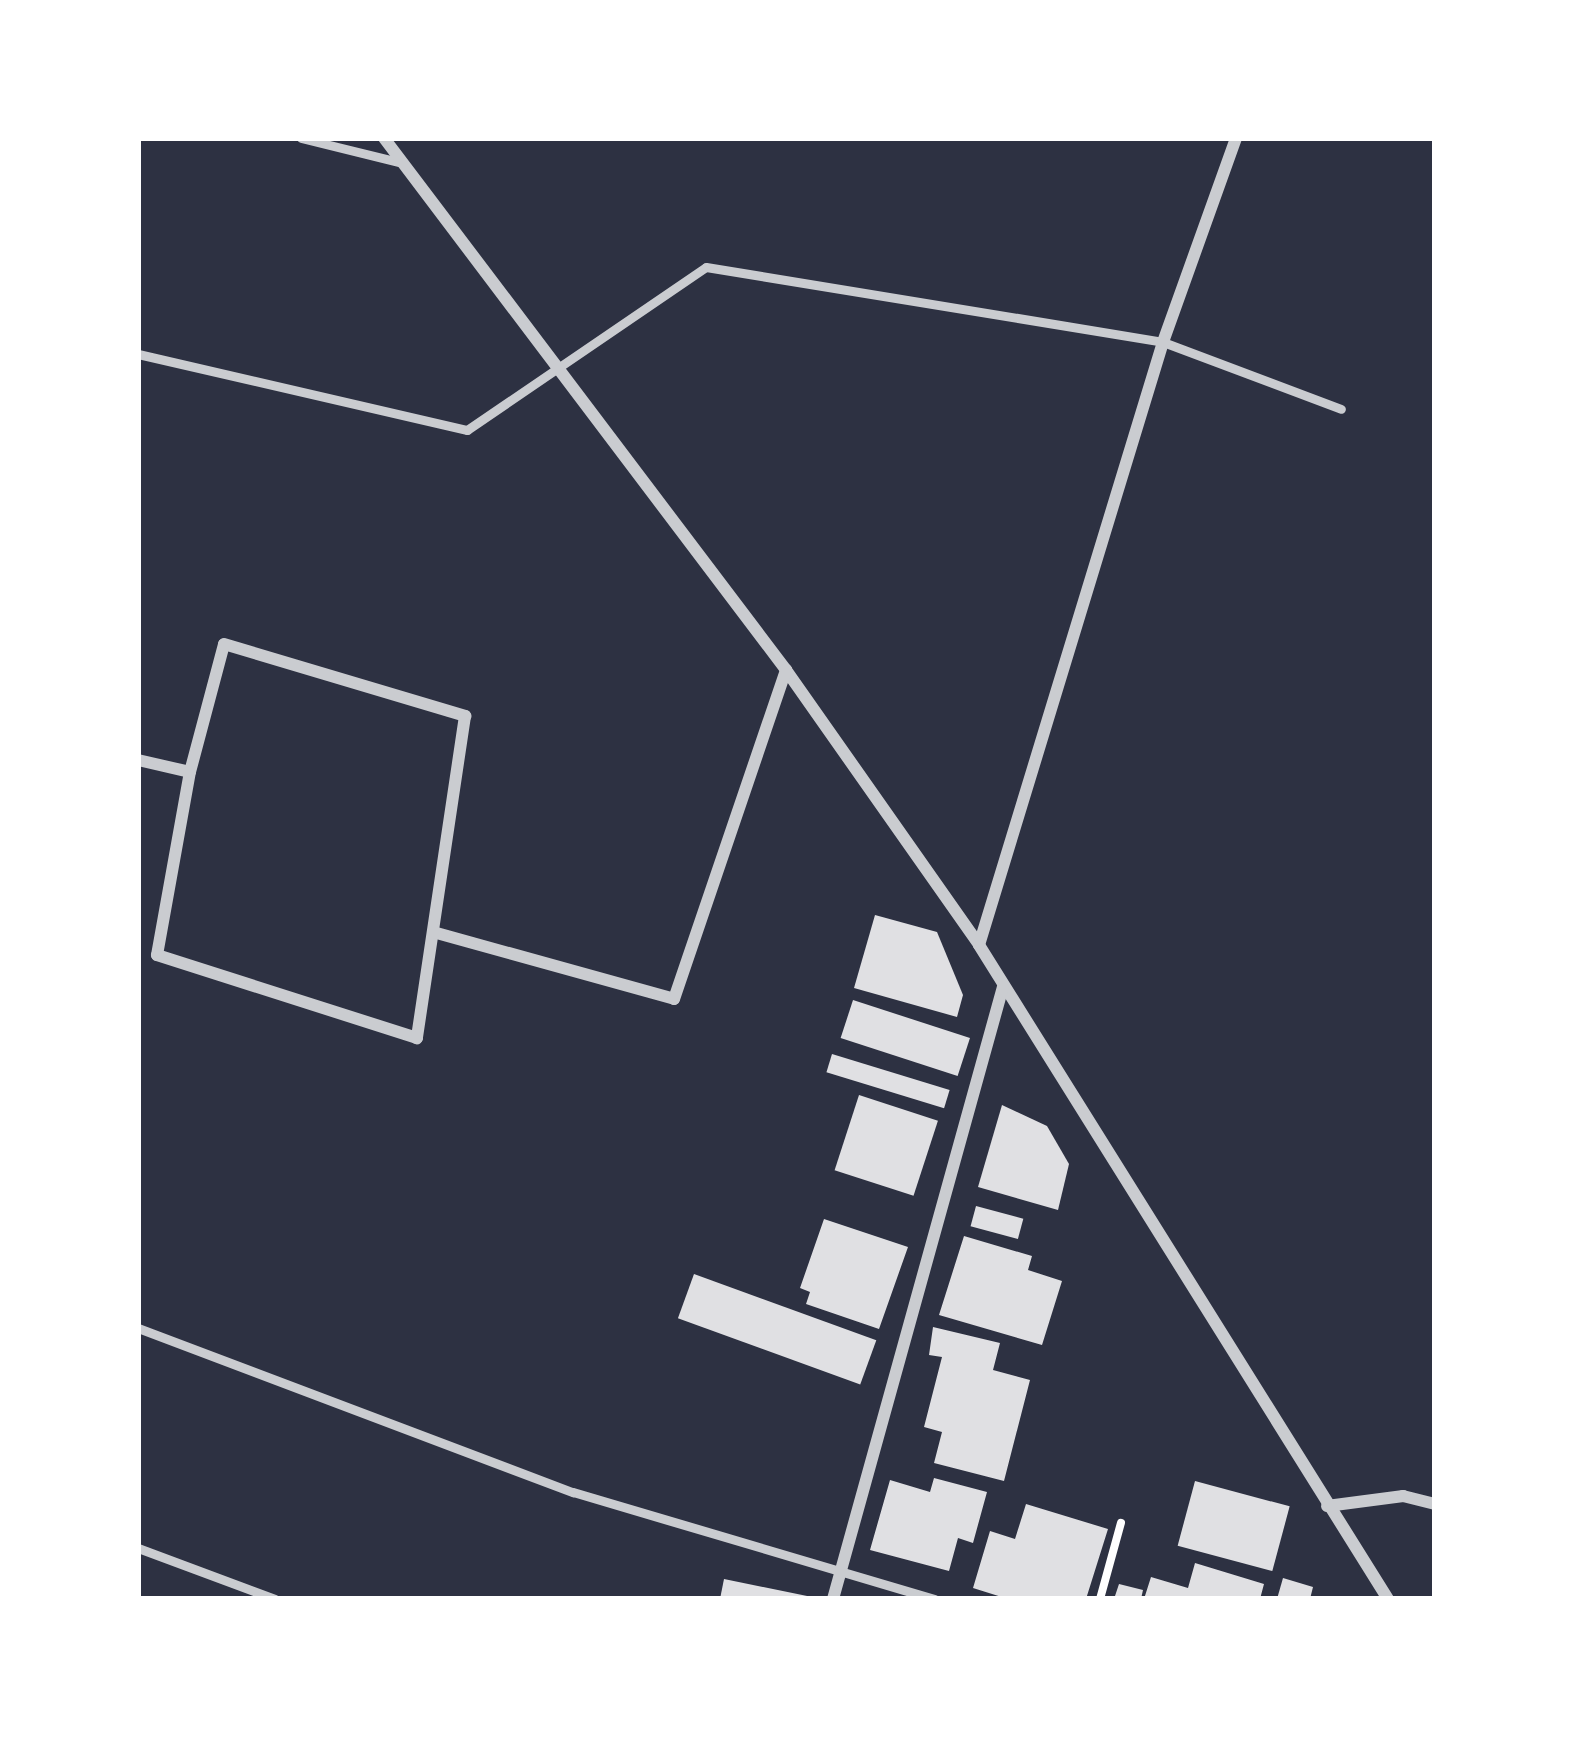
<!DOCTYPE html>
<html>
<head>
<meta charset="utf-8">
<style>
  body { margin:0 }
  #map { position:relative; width:1573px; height:1737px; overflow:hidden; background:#2d3142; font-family:Signika,sans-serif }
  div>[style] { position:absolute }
  .building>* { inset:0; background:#e0e0e3; transform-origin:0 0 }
  .path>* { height:8px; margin:-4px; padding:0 4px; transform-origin:4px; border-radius:4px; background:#fff }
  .service>* { height:9px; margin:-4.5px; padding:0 4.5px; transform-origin:4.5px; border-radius:4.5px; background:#caccd0 }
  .minor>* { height:12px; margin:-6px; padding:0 6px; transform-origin:6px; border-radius:6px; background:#caccd0 }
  span { translate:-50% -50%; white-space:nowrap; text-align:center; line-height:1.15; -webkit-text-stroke:9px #fff; paint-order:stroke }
  .frame { position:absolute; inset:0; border:141px solid #fff; pointer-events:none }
</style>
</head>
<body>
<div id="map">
  <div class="building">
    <i style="clip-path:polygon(875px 915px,937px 932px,963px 995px,957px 1017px,854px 988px)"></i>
    <i style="left:853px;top:1000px;width:123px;height:40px;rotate:18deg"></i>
    <i style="left:832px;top:1054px;width:123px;height:19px;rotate:17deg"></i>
    <i style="left:859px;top:1095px;width:83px;height:79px;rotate:18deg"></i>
    <i style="clip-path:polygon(1002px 1105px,1047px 1126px,1069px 1164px,1058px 1210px,978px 1187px)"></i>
    <i style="left:976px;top:1206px;width:49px;height:21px;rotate:15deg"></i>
    <i style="clip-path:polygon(824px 1219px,908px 1247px,879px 1329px,806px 1304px,810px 1292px,800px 1288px)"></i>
    <i style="clip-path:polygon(964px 1236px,1032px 1256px,1028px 1270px,1062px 1281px,1042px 1345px,939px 1315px)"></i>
    <i style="left:694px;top:1274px;width:194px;height:47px;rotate:20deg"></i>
    <i style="clip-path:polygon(933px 1327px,1000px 1343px,993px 1370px,1030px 1380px,1004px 1481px,934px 1463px,942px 1432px,924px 1427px,942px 1357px,929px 1355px)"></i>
    <i style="clip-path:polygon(934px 1478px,987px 1492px,973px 1543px,958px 1538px,949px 1571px,870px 1550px,890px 1480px,930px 1492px)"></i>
    <i style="left:1195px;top:1481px;width:98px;height:67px;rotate:15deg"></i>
    <i style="clip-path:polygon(1026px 1504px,1108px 1529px,1086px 1599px,1008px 1599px,973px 1588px,990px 1531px,1015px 1539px)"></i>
    <i style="clip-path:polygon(1195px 1563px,1264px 1584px,1260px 1599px,1144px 1599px,1151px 1577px,1188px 1588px)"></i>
    <i style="clip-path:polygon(1283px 1578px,1313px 1587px,1310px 1599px,1277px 1599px)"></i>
    <i style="clip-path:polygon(724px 1579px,812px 1597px,812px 1599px,720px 1599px)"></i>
    <i style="clip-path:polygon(1119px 1584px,1143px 1590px,1141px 1599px,1114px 1599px)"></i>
  </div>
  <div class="path">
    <i style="left:1100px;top:1599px;width:79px;rotate:-74.6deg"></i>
  </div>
  <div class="service">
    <i style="left:301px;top:138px;width:101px;rotate:13.8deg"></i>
    <i style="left:138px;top:354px;width:338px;rotate:13deg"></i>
    <i style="left:467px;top:430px;width:289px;rotate:-34.3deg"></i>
    <i style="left:706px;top:267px;width:463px;rotate:9.3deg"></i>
    <i style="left:1163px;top:342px;width:190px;rotate:20.6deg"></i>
    <i style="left:138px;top:1328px;width:465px;rotate:20.7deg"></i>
    <i style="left:573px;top:1492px;width:377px;rotate:16.5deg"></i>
    <i style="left:138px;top:1548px;width:146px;rotate:20.4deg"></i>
  </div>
  <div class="minor">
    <i style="left:384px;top:138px;width:667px;rotate:52.92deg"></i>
    <i style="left:786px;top:670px;width:336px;rotate:54.9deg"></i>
    <i style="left:979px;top:945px;width:771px;rotate:57.98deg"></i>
    <i style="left:224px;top:644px;width:252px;rotate:16.6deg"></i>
    <i style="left:465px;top:716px;width:326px;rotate:98.5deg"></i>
    <i style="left:417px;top:1038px;width:273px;rotate:-162.3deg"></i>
    <i style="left:157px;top:955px;width:186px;rotate:-79.8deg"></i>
    <i style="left:190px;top:772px;width:132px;rotate:-75.1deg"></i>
    <i style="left:138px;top:760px;width:53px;rotate:13deg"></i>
    <i style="left:433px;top:932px;width:250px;rotate:15.5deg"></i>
    <i style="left:674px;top:999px;width:348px;rotate:-71.2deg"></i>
    <i style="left:979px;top:945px;width:630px;rotate:-73.03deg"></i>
    <i style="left:1163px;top:342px;width:217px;rotate:-70.3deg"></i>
    <i style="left:1327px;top:1506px;width:77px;rotate:-7.5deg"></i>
    <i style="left:1403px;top:1496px;width:33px;rotate:14deg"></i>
    <i style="left:833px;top:1599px;width:635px;rotate:-74.48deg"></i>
  </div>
  <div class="frame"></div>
</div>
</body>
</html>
